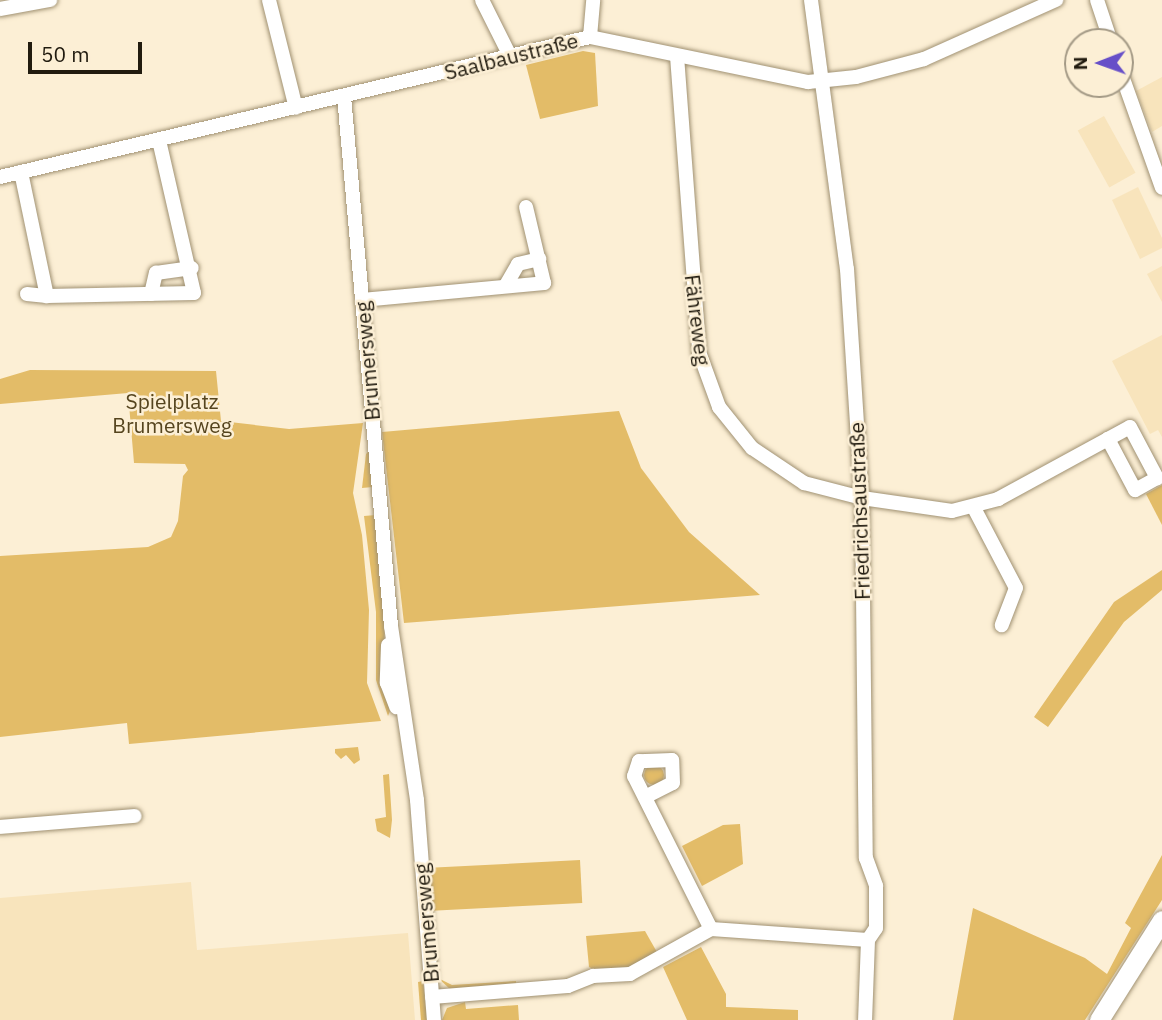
<!DOCTYPE html>
<html>
<head>
<meta charset="utf-8">
<style>
  body { margin:0 }
  #map { position:relative; width:1162px; height:1020px; overflow:hidden; background:#fcefd5; font-family:"IBM Plex Sans",sans-serif }
  div>[style] { position:absolute }
  .built>* { inset:0; background:#f8e4bc; transform-origin:0 0 }
  .green>* { inset:0; background:#e3bc68; transform-origin:0 0 }
  .round { border-radius:50% }
  .roads { filter:drop-shadow(0 0 2px #a09172) drop-shadow(0 0 2px #a09172) }
  .street>* { height:14px; margin:-7px; padding:0 7px; transform-origin:7px; border-radius:7px; background:#fff }
  .secondary>* { height:19px; margin:-9.5px; padding:0 9.5px; transform-origin:9.5px; border-radius:9.5px; background:#fff }
  span { translate:-50% -50%; white-space:nowrap; text-align:center; line-height:1.15; -webkit-text-stroke:5px #fcefd5; paint-order:stroke }
  .street-label { font-size:21px; color:#211b0f }
  .park-label { font-size:21px; color:#55441e }
  .north { position:absolute; left:1064px; top:28px; width:70px; height:70px; box-sizing:border-box; background:#fcefd5; border:2px solid #a49a86; border-radius:50%; rotate:269deg; font-size:19px; font-weight:700; line-height:28px; text-align:center; color:#211b0f }
  .north::after { content:''; display:block; margin:auto; width:24px; height:32px; background:#674fc8; clip-path:polygon(50% 0,100% 100%,50% 72%,0 100%) }
  .scale { position:absolute; left:28px; top:42px; width:114px; height:32px; box-sizing:border-box; border:4px solid #211b0f; border-top:0; padding-left:9px; font-size:21px; line-height:24px; white-space:nowrap; color:#211b0f; -webkit-text-stroke:5px #fcefd5; paint-order:stroke }
</style>
</head>
<body>
<div id="map">
  <div class="built">
    <i style="clip-path:polygon(1162px 77px,1162px 126px,1152px 132px,1136px 91px)"></i>
    <i style="left:1104px;top:116px;width:65px;height:30px;rotate:61deg"></i>
    <i style="clip-path:polygon(1138px 187px,1162px 238px,1162px 248px,1140px 259px,1112px 200px)"></i>
    <i style="clip-path:polygon(1162px 266px,1162px 302px,1147px 274px)"></i>
    <i style="clip-path:polygon(1162px 335px,1162px 437px,1158px 430px,1150px 434px,1112px 361px)"></i>
    <i style="clip-path:polygon(191px 882px,197px 950px,408px 933px,415px 1020px,0 1020px,0 898px)"></i>
  </div>
  <div class="green">
    <i style="clip-path:polygon(583px 51px,595px 53px,598px 106px,540px 119px,526px 65px)"></i>
    <i style="clip-path:polygon(30px 370px,216px 371px,221px 421px,289px 429px,363px 423px,353px 493px,362px 535px,369px 610px,367px 683px,381px 721px,129px 744px,127px 723px,0 737px,0 556px,148px 547px,171px 537px,178px 521px,183px 476px,188px 470px,185px 464px,134px 463px,128px 393px,0 404px,0 379px)"></i>
    <i style="clip-path:polygon(619px 411px,641px 468px,689px 532px,760px 595px,404px 623px,382px 432px)"></i>
    <i style="clip-path:polygon(369px 451px,373px 487px,362px 488px,366px 454px)"></i>
    <i style="clip-path:polygon(1162px 485px,1162px 525px,1146px 494px)"></i>
    <i style="clip-path:polygon(376px 515px,385px 628px,381px 680px,390px 711px,388px 716px,376px 680px,376px 612px,364px 516px)"></i>
    <i style="clip-path:polygon(1162px 570px,1162px 590px,1124px 622px,1048px 727px,1034px 717px,1114px 602px)"></i>
    <i style="clip-path:polygon(358px 747px,360px 760px,354px 764px,346px 755px,341px 759px,335px 753px,335px 749px)"></i>
    <i class="round" style="left:644px;top:765px;width:20px;height:20px"></i>
    <i style="clip-path:polygon(389px 774px,392px 820px,390px 838px,377px 831px,375px 819px,386px 817px,383px 775px)"></i>
    <i style="clip-path:polygon(740px 824px,743px 864px,702px 886px,682px 846px,723px 825px)"></i>
    <i style="clip-path:polygon(1162px 855px,1162px 900px,1085px 1020px,953px 1020px,973px 908px,1085px 958px,1107px 974px,1131px 928px,1125px 923px)"></i>
    <i style="left:580px;top:860px;width:43px;height:150px;rotate:87deg"></i>
    <i style="clip-path:polygon(645px 931px,658px 954px,632px 968px,597px 971px,589px 967px,586px 936px)"></i>
    <i style="clip-path:polygon(701px 947px,726px 994px,726px 1007px,798px 1010px,798px 1020px,687px 1020px,663px 967px)"></i>
    <i style="clip-path:polygon(438px 978px,452px 985px,516px 981px,516px 985px,451px 990px)"></i>
    <i style="clip-path:polygon(423px 981px,427px 1020px,421px 1020px,418px 982px)"></i>
    <i style="clip-path:polygon(465px 1002px,466px 1009px,518px 1005px,519px 1020px,442px 1020px,447px 1008px)"></i>
  </div>
  <div class="roads">
    <div class="street">
      <i style="left:269px;top:0;width:111px;rotate:76deg"></i>
      <i style="left:482px;top:0;width:63px;rotate:63.4deg"></i>
      <i style="left:811px;top:0;width:271px;rotate:82.4deg"></i>
      <i style="left:847px;top:269px;width:229px;rotate:86.3deg"></i>
      <i style="left:862px;top:498px;width:360px;rotate:89.4deg"></i>
      <i style="left:866px;top:858px;width:30px;rotate:70deg"></i>
      <i style="left:876px;top:886px;width:42px;rotate:90deg"></i>
      <i style="left:876px;top:928px;width:14px;rotate:124deg"></i>
      <i style="left:868px;top:940px;width:80px;rotate:92.1deg"></i>
      <i style="left:1097px;top:0;width:44px;rotate:71.6deg"></i>
      <i style="left:0;top:9px;width:51px;rotate:-10.2deg"></i>
      <i style="left:590px;top:37px;width:37px;rotate:-85deg"></i>
      <i style="left:677px;top:56px;width:297px;rotate:85.7deg"></i>
      <i style="left:699px;top:352px;width:59px;rotate:70deg"></i>
      <i style="left:719px;top:407px;width:53px;rotate:51.2deg"></i>
      <i style="left:752px;top:448px;width:63px;rotate:33.9deg"></i>
      <i style="left:804px;top:483px;width:60px;rotate:14.5deg"></i>
      <i style="left:862px;top:498px;width:91px;rotate:8.2deg"></i>
      <i style="left:952px;top:511px;width:48px;rotate:-14.6deg"></i>
      <i style="left:998px;top:499px;width:150px;rotate:-28.6deg"></i>
      <i style="left:1130px;top:427px;width:58px;rotate:62.1deg"></i>
      <i style="left:1157px;top:478px;width:25px;rotate:151deg"></i>
      <i style="left:1135px;top:490px;width:58px;rotate:-117.9deg"></i>
      <i style="left:1120px;top:70px;width:125px;rotate:70.4deg"></i>
      <i style="left:344px;top:96px;width:532px;rotate:84.93deg"></i>
      <i style="left:391px;top:626px;width:176px;rotate:81.5deg"></i>
      <i style="left:417px;top:800px;width:221px;rotate:85.6deg"></i>
      <i style="left:21px;top:172px;width:127px;rotate:78.2deg"></i>
      <i style="left:47px;top:296px;width:147px;rotate:-1.2deg"></i>
      <i style="left:194px;top:293px;width:157px;rotate:-102.9deg"></i>
      <i style="left:0;top:177px;width:606px;rotate:-13.35deg"></i>
      <i style="left:590px;top:37px;width:223px;rotate:11.7deg"></i>
      <i style="left:808px;top:82px;width:48px;rotate:-5.9deg"></i>
      <i style="left:856px;top:77px;width:70px;rotate:-14.8deg"></i>
      <i style="left:924px;top:59px;width:145px;rotate:-24.1deg"></i>
      <i style="left:506px;top:285px;width:24px;rotate:-60deg"></i>
      <i style="left:518px;top:264px;width:22px;rotate:-13deg"></i>
      <i style="left:27px;top:294px;width:20px;rotate:6deg"></i>
      <i style="left:151px;top:294px;width:22px;rotate:-77deg"></i>
      <i style="left:156px;top:273px;width:36px;rotate:-8deg"></i>
      <i style="left:362px;top:300px;width:183px;rotate:-5.3deg"></i>
      <i style="left:544px;top:283px;width:78px;rotate:-103.3deg"></i>
      <i style="left:974px;top:508px;width:90px;rotate:62.3deg"></i>
      <i style="left:1016px;top:588px;width:40px;rotate:111deg"></i>
      <i style="left:388px;top:645px;width:38px;rotate:92deg"></i>
      <i style="left:387px;top:683px;width:26px;rotate:69deg"></i>
      <i style="left:645px;top:797px;width:31px;rotate:-27deg"></i>
      <i style="left:673px;top:783px;width:23px;rotate:-92deg"></i>
      <i style="left:672px;top:760px;width:33px;rotate:178deg"></i>
      <i style="left:639px;top:761px;width:16px;rotate:108deg"></i>
      <i style="left:634px;top:776px;width:171px;rotate:63.3deg"></i>
      <i style="left:0;top:827px;width:135px;rotate:-4.7deg"></i>
      <i style="left:432px;top:997px;width:136px;rotate:-4.6deg"></i>
      <i style="left:568px;top:986px;width:27px;rotate:-22deg"></i>
      <i style="left:593px;top:976px;width:37px;rotate:-3deg"></i>
      <i style="left:630px;top:974px;width:93px;rotate:-29.1deg"></i>
      <i style="left:711px;top:929px;width:157px;rotate:4deg"></i>
    </div>
    <div class="secondary">
      <i style="left:1099px;top:1020px;width:118px;rotate:-57.8deg"></i>
    </div>
  </div>
  <div class="street-label">
    <span style="left:511px;top:56px;rotate:-14deg">Saalbaustraße</span>
    <span style="left:698px;top:320px;rotate:83deg">Fähreweg</span>
    <span style="left:367px;top:361px;rotate:-95deg">Brumersweg</span>
    <span style="left:859px;top:511px;rotate:-92deg">Friedrichsaustraße</span>
    <span style="left:426px;top:923px;rotate:-95deg">Brumersweg</span>
  </div>
  <div class="park-label">
    <span style="left:172px;top:413px">Spielplatz<br>Brumersweg</span>
  </div>
  <div class="north">N</div>
  <div class="scale">50 m</div>
</div>
</body>
</html>
